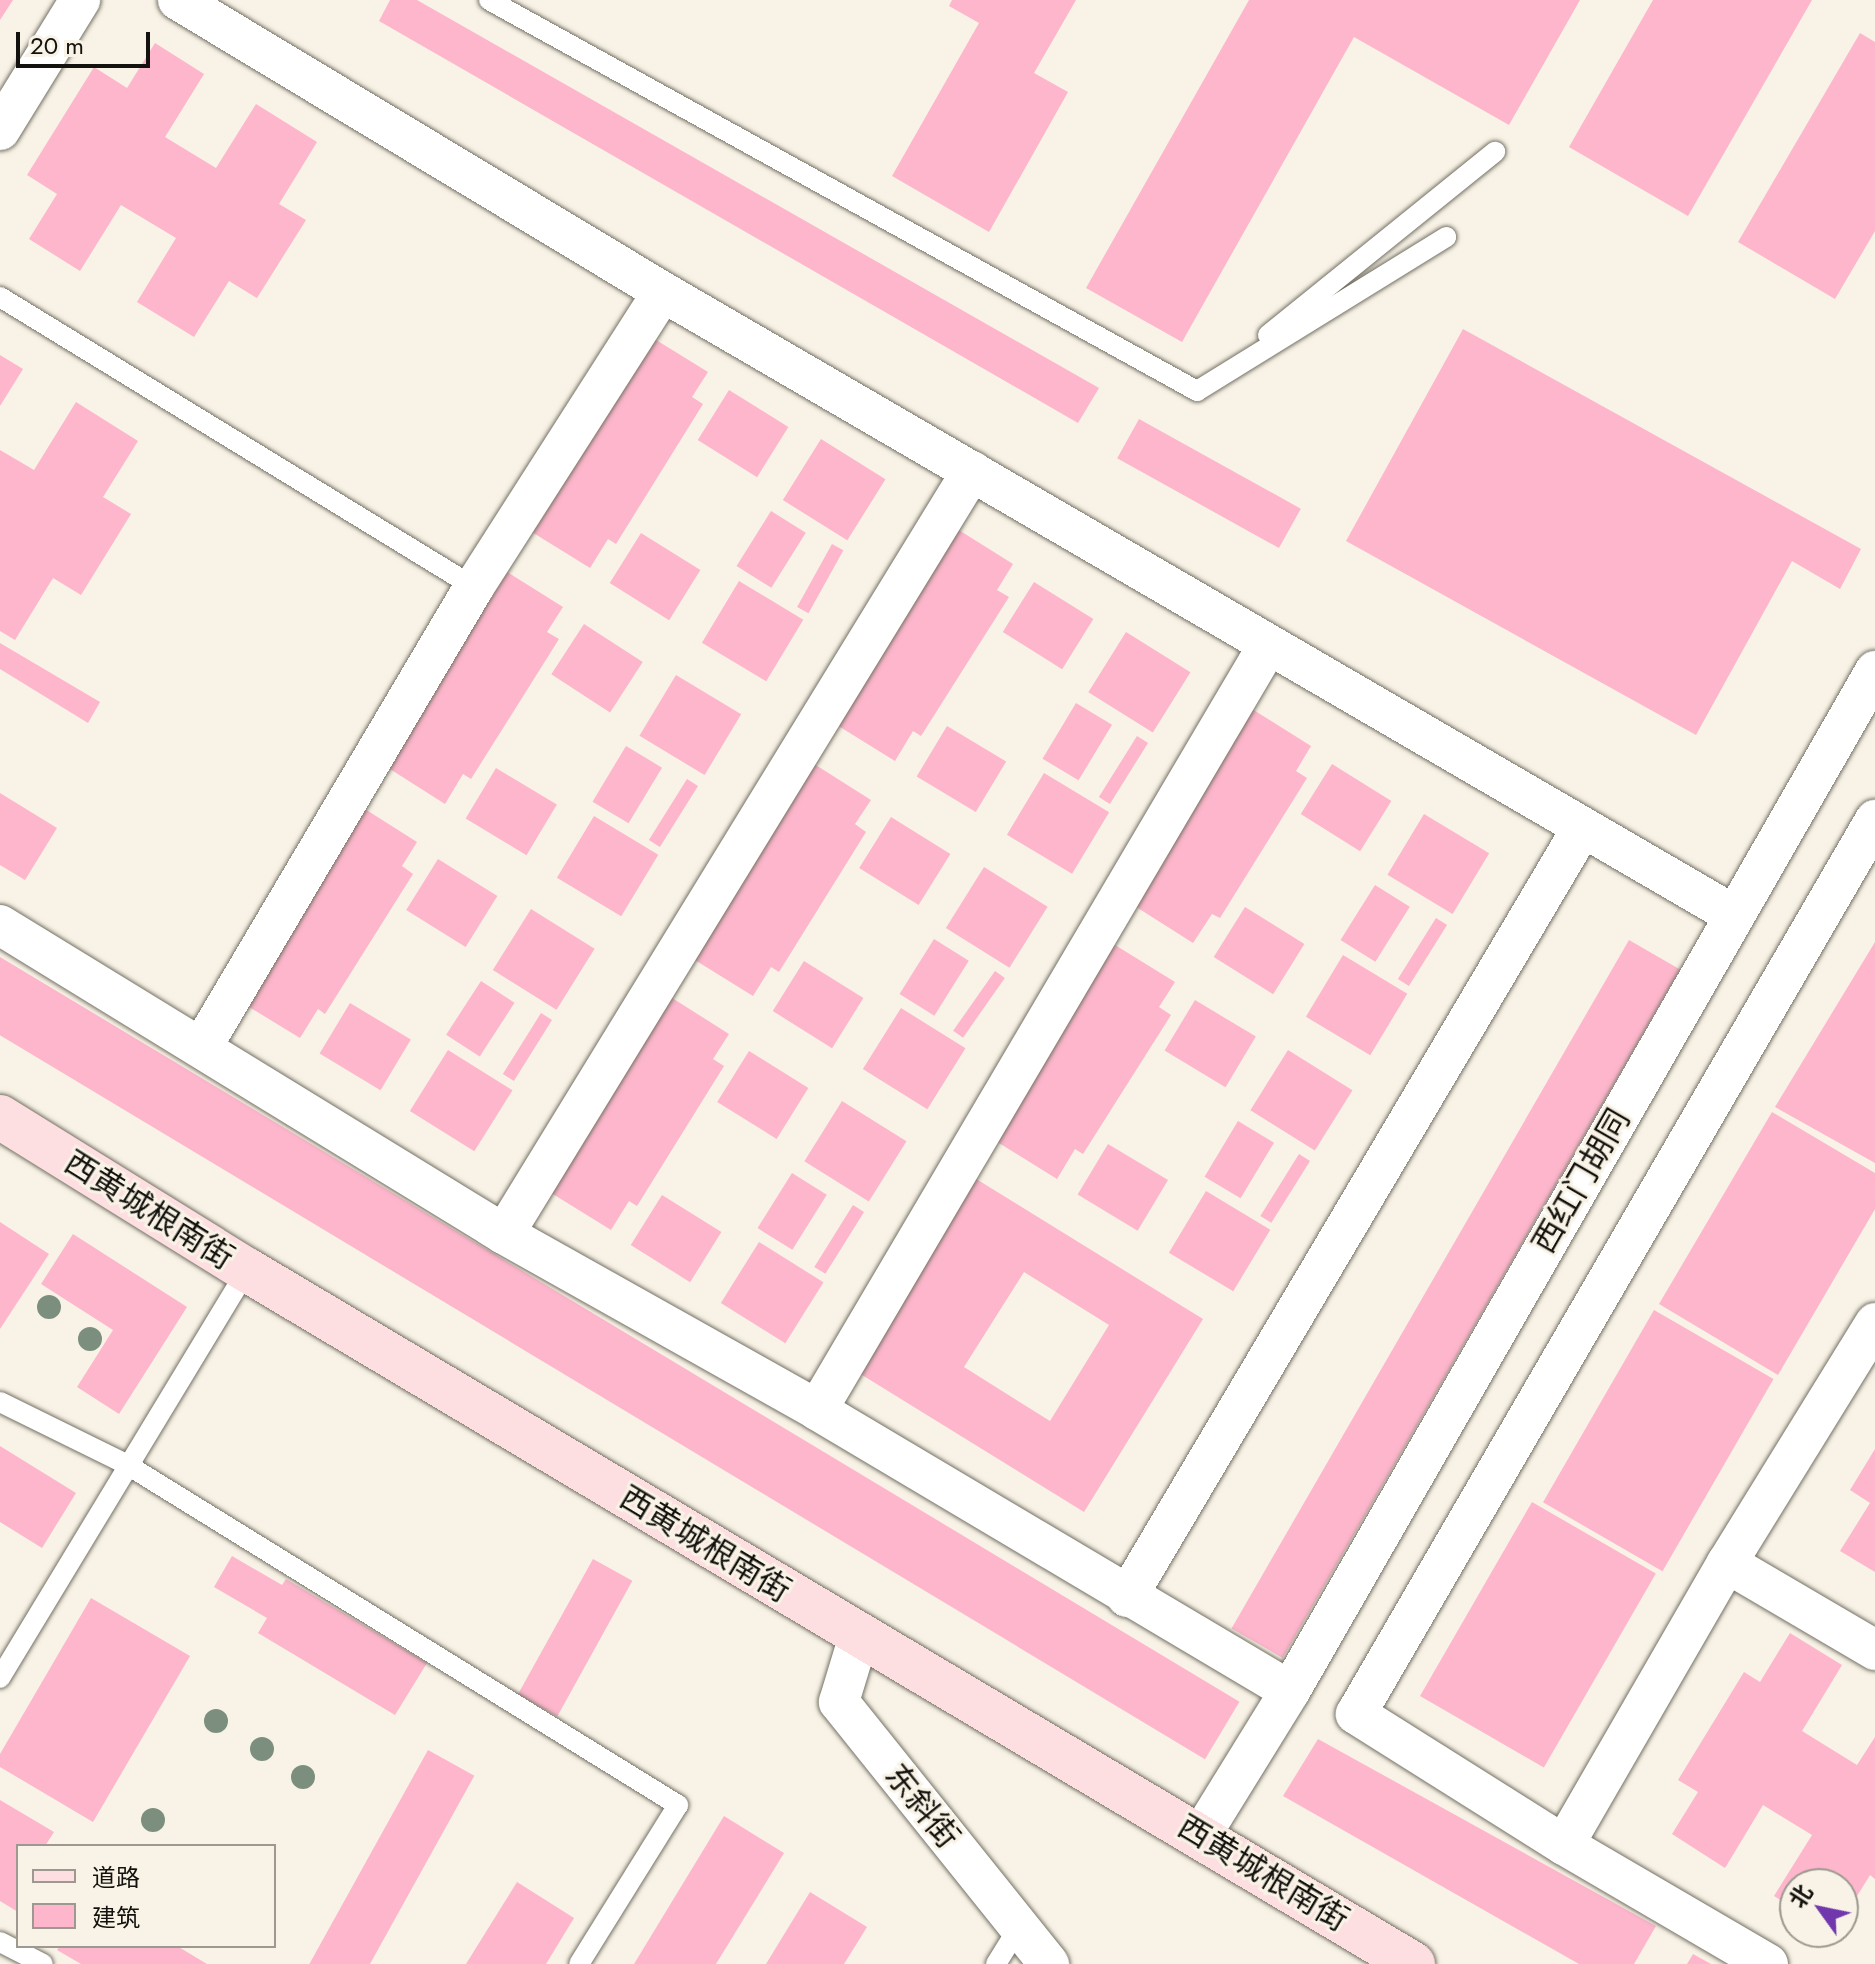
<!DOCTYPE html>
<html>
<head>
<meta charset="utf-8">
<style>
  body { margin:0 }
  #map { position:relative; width:1875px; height:1964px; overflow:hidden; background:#f8f3e6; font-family:Jost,"Noto Sans SC",sans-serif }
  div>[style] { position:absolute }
  .building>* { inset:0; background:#fdb6cc; transform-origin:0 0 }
  .roads { filter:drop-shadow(0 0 2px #747064) drop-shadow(0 0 2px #747064) }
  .lane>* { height:20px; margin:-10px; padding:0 10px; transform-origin:10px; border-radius:10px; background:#fff }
  .street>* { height:40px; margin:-20px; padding:0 20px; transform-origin:20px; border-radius:20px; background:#fff }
  .secondary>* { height:44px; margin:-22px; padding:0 22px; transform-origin:22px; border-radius:22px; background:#fddee1 }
  .trees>* { width:24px; height:24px; margin:-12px; border-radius:50%; background:#7c8f7f }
  span { translate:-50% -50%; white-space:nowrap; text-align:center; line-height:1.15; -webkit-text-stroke:6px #f8f3e6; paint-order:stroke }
  .street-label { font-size:32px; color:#14120e }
  .legend { position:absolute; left:16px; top:1844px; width:260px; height:104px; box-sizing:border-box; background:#f8f3e6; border:2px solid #9d9990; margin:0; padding:10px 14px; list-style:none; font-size:24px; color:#14120e }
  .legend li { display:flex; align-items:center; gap:16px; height:40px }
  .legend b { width:40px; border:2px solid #9d9990 }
  .north { position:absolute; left:1779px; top:1868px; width:80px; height:80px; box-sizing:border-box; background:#f8f3e6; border:2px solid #9d9990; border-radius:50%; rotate:303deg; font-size:22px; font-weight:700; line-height:32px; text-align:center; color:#14120e }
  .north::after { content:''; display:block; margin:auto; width:28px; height:36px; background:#7137ad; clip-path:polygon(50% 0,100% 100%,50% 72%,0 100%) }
  .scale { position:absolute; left:16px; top:32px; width:134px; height:36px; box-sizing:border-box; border:4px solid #14120e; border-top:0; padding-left:10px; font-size:24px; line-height:28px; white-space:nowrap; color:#14120e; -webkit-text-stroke:6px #f8f3e6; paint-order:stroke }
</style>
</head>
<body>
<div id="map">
  <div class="building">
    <i style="clip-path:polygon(0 0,13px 0,0 20px)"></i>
    <i style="clip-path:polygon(390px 0,417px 0,1099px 388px,1078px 423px,379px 21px)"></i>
    <i style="clip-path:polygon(952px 0,1076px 0,1034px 73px,1068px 92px,989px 232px,892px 176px,979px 23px,949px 6px)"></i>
    <i style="clip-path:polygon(1249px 0,1580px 0,1509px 125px,1354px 37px,1182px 342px,1086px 288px)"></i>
    <i style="clip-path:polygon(1653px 0,1812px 0,1688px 216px,1569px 147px)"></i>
    <i style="clip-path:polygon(1860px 33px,1875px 42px,1875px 231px,1835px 299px,1738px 242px)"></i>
    <i style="clip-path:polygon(155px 43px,204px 74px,165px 137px,216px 168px,256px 104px,317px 142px,279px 204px,306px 220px,257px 298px,229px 281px,194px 337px,137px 302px,176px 238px,121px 205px,80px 271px,29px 239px,57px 194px,27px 175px,94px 67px,127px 88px)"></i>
    <i style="clip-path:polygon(1463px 329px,1861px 549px,1840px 589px,1792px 561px,1696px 735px,1346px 541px)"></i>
    <i style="clip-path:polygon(648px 335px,708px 372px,692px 397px,703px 404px,616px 544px,608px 539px,590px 568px,527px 529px)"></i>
    <i style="clip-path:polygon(0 355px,23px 369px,0 406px)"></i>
    <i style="left:729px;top:390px;width:70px;height:59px;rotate:32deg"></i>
    <i style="clip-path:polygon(76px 402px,138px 441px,103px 497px,131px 514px,81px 595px,53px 578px,15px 640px,0 631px,0 450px,34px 470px)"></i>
    <i style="left:1139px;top:419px;width:185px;height:45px;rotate:29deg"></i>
    <i style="left:821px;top:439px;width:76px;height:72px;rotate:32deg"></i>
    <i style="left:771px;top:511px;width:41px;height:65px;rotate:32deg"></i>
    <i style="clip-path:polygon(954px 527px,1013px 564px,997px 590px,1009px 597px,921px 736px,913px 731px,895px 761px,832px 722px)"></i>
    <i style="left:641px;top:533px;width:70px;height:59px;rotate:32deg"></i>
    <i style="left:832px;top:544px;width:13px;height:72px;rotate:29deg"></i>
    <i style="clip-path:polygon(504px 570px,563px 607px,547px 632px,559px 639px,471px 779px,463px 774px,445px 804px,382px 764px)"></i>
    <i style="left:739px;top:581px;width:75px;height:72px;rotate:31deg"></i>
    <i style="left:1034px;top:582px;width:70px;height:59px;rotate:32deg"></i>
    <i style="left:584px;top:624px;width:70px;height:60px;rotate:33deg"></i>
    <i style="left:1126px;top:632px;width:76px;height:71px;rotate:32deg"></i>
    <i style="clip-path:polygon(0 643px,100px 702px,88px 723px,0 669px)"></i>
    <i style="left:676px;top:675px;width:76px;height:71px;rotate:31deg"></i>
    <i style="left:1076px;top:703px;width:42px;height:65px;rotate:31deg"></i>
    <i style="clip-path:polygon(1252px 709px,1311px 746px,1296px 771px,1307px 778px,1220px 918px,1212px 914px,1193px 943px,1130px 903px)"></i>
    <i style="left:947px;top:726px;width:69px;height:59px;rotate:31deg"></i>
    <i style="left:1137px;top:736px;width:13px;height:72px;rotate:32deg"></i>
    <i style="left:626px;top:746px;width:42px;height:65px;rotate:31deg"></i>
    <i style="clip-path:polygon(811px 762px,871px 800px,855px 824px,866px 832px,779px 972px,771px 967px,753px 996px,690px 957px)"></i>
    <i style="left:1332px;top:764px;width:70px;height:59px;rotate:32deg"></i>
    <i style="left:496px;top:768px;width:71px;height:59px;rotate:31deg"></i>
    <i style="left:1044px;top:773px;width:76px;height:72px;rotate:31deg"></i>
    <i style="left:687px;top:779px;width:13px;height:72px;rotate:32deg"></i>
    <i style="clip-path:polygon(0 793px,57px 828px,25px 880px,0 865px)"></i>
    <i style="clip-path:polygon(357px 804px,417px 842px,402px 866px,413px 874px,325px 1014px,318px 1009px,300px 1038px,236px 999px)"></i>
    <i style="left:1424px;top:814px;width:76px;height:71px;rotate:31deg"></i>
    <i style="left:594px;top:816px;width:75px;height:72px;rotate:31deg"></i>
    <i style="left:891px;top:817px;width:70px;height:60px;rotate:32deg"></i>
    <i style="left:438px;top:859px;width:70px;height:60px;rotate:32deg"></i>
    <i style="left:984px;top:867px;width:75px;height:72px;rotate:32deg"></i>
    <i style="left:1375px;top:885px;width:41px;height:65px;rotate:32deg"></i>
    <i style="left:1245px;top:907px;width:70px;height:59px;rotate:32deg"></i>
    <i style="left:531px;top:909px;width:75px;height:72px;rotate:32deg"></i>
    <i style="left:1436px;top:918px;width:13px;height:72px;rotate:32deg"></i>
    <i style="left:934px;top:939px;width:41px;height:65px;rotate:32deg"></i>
    <i style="left:1629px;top:940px;width:59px;height:795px;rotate:30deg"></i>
    <i style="clip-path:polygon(1875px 942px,1875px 1163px,1775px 1107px)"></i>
    <i style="clip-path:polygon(1115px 945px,1175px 982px,1159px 1007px,1171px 1015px,1083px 1154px,1075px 1149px,1057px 1179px,994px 1140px)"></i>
    <i style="left:1343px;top:955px;width:75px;height:72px;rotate:31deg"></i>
    <i style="left:0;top:957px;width:1446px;height:67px;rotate:31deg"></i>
    <i style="left:804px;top:961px;width:70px;height:59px;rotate:32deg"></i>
    <i style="left:995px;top:971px;width:12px;height:73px;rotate:35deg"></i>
    <i style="left:481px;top:981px;width:40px;height:64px;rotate:33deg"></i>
    <i style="clip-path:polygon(669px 996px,729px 1034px,713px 1059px,724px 1066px,637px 1206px,629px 1201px,611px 1230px,548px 1191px)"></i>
    <i style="left:1195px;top:1000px;width:71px;height:59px;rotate:31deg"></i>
    <i style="left:350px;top:1003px;width:71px;height:59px;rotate:31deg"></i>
    <i style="left:901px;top:1008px;width:76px;height:72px;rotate:32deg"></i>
    <i style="left:541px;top:1013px;width:13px;height:72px;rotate:32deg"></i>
    <i style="left:448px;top:1050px;width:76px;height:72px;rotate:32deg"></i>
    <i style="left:1288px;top:1050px;width:76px;height:71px;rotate:32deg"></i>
    <i style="left:749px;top:1051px;width:70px;height:60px;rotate:32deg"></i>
    <i style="left:842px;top:1101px;width:76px;height:71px;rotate:32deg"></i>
    <i style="clip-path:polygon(1772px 1112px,1875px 1173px,1875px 1209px,1778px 1375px,1659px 1304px)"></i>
    <i style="left:1238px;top:1121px;width:42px;height:65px;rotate:31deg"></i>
    <i style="left:1108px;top:1144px;width:70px;height:59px;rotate:31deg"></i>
    <i style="left:1299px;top:1154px;width:13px;height:73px;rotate:32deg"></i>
    <i style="left:792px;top:1173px;width:41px;height:65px;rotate:32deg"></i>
    <i style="clip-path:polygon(evenodd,973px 1177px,1203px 1319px,1084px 1512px,854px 1370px,973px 1177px,1024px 1272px,1109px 1325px,1050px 1421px,964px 1367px,1024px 1272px)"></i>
    <i style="left:1206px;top:1191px;width:75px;height:72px;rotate:31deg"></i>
    <i style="left:662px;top:1195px;width:70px;height:59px;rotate:32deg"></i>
    <i style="left:853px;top:1205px;width:13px;height:73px;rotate:32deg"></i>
    <i style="clip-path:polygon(0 1222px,49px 1254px,0 1329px)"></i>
    <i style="clip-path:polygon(73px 1234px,187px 1307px,119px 1414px,77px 1387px,113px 1330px,41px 1284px)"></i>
    <i style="left:759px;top:1242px;width:76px;height:72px;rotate:32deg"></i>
    <i style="left:1654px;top:1310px;width:138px;height:222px;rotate:30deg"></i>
    <i style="clip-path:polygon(0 1446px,76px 1493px,42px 1548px,0 1522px)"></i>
    <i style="clip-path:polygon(1875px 1449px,1875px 1572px,1840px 1551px,1870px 1503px,1850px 1490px)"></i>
    <i style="left:1532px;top:1502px;width:143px;height:224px;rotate:30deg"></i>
    <i style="clip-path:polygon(232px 1556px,282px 1585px,286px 1579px,427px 1663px,395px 1715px,258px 1633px,267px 1618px,214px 1587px)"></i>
    <i style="left:593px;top:1559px;width:45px;height:155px;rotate:29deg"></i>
    <i style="clip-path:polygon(91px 1598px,190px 1656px,93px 1822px,0 1767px,0 1754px)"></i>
    <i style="clip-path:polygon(1790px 1633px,1842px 1665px,1802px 1731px,1857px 1765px,1875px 1737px,1875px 1879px,1870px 1875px,1843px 1919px,1843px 1884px,1795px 1884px,1795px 1909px,1774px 1896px,1812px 1835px,1763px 1805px,1725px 1868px,1672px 1834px,1698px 1792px,1678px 1780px,1744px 1672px,1760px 1682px)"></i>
    <i style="clip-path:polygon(1318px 1739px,1656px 1926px,1634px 1964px,1579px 1964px,1283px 1796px)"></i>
    <i style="left:428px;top:1750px;width:53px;height:251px;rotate:29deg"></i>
    <i style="clip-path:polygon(0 1800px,54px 1832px,45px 1846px,18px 1846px,18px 1912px,0 1901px)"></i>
    <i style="clip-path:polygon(724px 1816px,784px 1853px,716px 1964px,634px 1964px)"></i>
    <i style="clip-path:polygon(517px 1882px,574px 1918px,546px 1964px,466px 1964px)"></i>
    <i style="clip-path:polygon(810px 1892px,867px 1927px,844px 1964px,766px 1964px)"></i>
    <i style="clip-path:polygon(60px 1946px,177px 1946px,207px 1964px,81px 1964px,57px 1950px)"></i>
    <i style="clip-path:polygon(1693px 1954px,1711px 1964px,1687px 1964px)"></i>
  </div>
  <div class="roads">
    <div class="lane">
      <i style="left:489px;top:0;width:809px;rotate:28.91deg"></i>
      <i style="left:1197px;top:391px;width:293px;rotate:-31.7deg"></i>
      <i style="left:0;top:297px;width:556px;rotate:31.46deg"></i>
      <i style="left:1268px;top:335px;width:292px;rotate:-38.9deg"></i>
      <i style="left:0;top:1402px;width:140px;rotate:26.2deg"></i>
      <i style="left:126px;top:1464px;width:649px;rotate:31.71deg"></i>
      <i style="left:678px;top:1805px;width:187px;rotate:121.9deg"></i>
      <i style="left:0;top:1678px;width:477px;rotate:-58.8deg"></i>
      <i style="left:0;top:1942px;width:48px;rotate:27.1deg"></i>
      <i style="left:996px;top:1964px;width:44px;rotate:-58.1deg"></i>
    </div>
    <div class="street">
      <i style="left:178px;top:0;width:566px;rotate:31.05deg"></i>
      <i style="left:663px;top:292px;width:1239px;rotate:30.19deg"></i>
      <i style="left:0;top:130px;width:153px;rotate:-58.4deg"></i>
      <i style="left:0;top:925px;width:591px;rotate:31.51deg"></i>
      <i style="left:504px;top:1234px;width:359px;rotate:29.3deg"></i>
      <i style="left:817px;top:1410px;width:550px;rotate:30.71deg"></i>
      <i style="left:203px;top:1045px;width:532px;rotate:-59.39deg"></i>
      <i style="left:474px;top:587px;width:350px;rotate:-57.4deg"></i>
      <i style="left:504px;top:1234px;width:895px;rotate:-58.48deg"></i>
      <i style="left:817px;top:1410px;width:886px;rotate:-59.47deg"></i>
      <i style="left:1727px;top:1563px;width:172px;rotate:30.4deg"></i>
      <i style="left:1127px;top:1597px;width:891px;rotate:-59.38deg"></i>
      <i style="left:859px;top:1636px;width:69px;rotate:106.9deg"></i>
      <i style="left:839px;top:1702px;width:336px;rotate:51.3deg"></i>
      <i style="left:1201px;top:1835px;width:169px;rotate:-58.3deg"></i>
      <i style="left:1290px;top:1691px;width:1176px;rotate:-60.16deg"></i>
      <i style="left:1564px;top:1845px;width:326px;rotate:-60deg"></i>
      <i style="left:1727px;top:1563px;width:282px;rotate:-58.3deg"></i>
      <i style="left:1768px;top:1964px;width:236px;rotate:-149.7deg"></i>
      <i style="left:1564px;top:1845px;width:246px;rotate:-147.8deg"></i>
      <i style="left:1356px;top:1714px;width:1034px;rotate:-59.86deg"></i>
    </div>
    <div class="secondary">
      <i style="left:0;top:1117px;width:291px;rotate:31.8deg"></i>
      <i style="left:247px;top:1270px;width:1357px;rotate:30.76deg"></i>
    </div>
  </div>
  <div class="trees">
    <i style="left:49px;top:1307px"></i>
    <i style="left:90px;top:1339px"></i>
    <i style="left:216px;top:1721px"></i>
    <i style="left:262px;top:1749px"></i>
    <i style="left:303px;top:1777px"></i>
    <i style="left:153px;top:1820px"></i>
  </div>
  <div class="street-label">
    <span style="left:1581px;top:1181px;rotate:-60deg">西红门胡同</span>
    <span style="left:149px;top:1210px;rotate:32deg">西黄城根南街</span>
    <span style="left:705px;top:1544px;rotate:31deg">西黄城根南街</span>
    <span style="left:922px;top:1806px;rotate:51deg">东斜街</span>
    <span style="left:1263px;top:1873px;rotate:31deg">西黄城根南街</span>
  </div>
  <ul class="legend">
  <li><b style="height:10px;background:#fddee1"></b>道路</li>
  <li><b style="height:22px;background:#fdb6cc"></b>建筑</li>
  </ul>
  <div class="north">北</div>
  <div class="scale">20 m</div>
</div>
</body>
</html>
